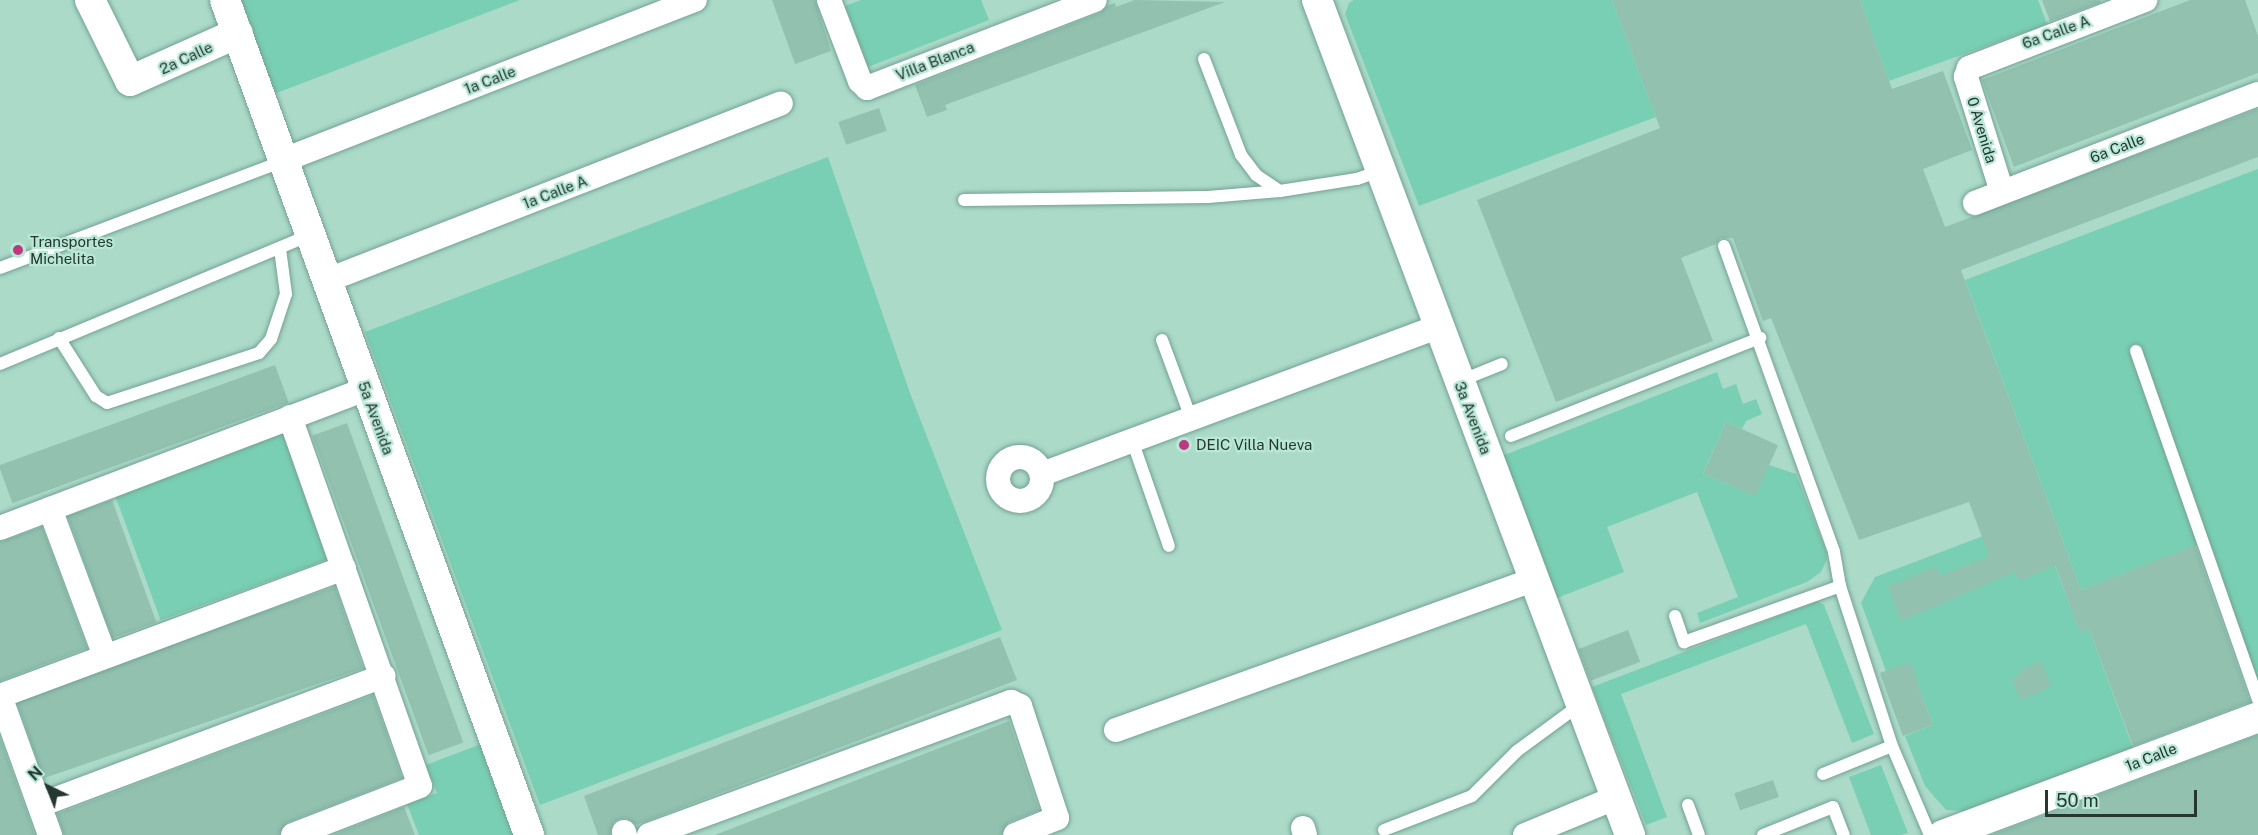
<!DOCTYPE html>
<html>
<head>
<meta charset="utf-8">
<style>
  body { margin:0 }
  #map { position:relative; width:2258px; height:835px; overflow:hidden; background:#abdac9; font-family:"Public Sans",sans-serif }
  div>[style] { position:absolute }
  .green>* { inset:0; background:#79cfb3; transform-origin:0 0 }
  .building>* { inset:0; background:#92c1b0; transform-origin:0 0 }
  .roads { filter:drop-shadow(0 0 2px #74a292) drop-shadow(0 0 2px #74a292) }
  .service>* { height:12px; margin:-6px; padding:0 6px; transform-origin:6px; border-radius:6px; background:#fff }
  .minor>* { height:24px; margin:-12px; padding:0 12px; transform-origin:12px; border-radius:12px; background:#fff }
  .minor>.ring { margin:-12px; padding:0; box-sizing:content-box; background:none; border:24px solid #fff; border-radius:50% }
  .tertiary>* { height:30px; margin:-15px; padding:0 15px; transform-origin:15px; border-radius:15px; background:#fff }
  .dots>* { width:16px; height:16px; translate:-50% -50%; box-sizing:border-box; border:3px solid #b8e7d6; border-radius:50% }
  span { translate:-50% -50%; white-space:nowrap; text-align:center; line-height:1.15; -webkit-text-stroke:4.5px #b8e7d6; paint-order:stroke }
  .street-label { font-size:15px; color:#243731 }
  .poi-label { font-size:15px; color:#243731 }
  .left { translate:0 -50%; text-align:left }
  .north { position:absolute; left:18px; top:757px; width:60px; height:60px; -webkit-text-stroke:4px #b8e7d6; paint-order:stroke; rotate:317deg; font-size:16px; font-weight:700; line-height:24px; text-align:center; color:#243731 }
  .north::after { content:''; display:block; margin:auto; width:21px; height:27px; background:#243731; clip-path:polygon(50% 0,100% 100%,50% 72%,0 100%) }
  .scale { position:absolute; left:2045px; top:790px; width:152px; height:27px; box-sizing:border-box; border:3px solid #243731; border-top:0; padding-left:8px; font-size:18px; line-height:21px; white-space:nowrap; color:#243731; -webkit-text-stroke:4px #b8e7d6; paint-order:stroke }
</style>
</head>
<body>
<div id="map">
  <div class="green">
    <i style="clip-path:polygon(239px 0,520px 0,274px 94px)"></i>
    <i style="clip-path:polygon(861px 0,981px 0,989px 20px,868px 67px,845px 6px)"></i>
    <i style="clip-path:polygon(1354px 0,1612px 0,1656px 117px,1419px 206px,1345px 14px,1349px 3px)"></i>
    <i style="clip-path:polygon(1860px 0,2038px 0,2047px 24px,1889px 81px)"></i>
    <i style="clip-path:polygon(828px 157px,910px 393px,1002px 630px,540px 805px,365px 332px)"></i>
    <i style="clip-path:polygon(2258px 169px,2258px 700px,2253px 702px,2197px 545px,2081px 590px,1965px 280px)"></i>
    <i style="clip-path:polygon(1717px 372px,1723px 389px,1736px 384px,1743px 404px,1756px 399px,1762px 414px,1746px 421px,1742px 429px,1726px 422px,1703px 473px,1755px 496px,1769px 465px,1796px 474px,1826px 551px,1827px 559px,1821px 572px,1807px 582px,1700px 623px,1697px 613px,1738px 597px,1697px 492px,1607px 527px,1624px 572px,1557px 598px,1502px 456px)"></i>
    <i style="left:283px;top:433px;width:134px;height:179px;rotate:70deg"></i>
    <i style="clip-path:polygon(2036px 516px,2080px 632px,2089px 629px,2133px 748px,1966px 811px,1946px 810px,1925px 786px,1905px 736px,1933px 725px,1910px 663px,1886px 671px,1861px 603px,1875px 577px)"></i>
    <i style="clip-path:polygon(1818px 601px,1824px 605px,1874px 734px,1852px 743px,1806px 624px,1621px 694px,1667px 817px,1646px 825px,1592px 687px)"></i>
    <i style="clip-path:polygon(481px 744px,519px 835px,419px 835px,407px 804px,437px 793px,426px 765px)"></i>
    <i style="clip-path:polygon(1881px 765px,1908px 833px,1901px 835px,1871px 835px,1849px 777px)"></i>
  </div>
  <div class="building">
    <i style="clip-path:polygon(772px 0,815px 0,831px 51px,795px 64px)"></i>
    <i style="clip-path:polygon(1135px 0,1225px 2px,945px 105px,947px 110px,927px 117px,915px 85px,1100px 13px,1108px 5px,1115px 3px,1116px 7px)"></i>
    <i style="clip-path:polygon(1612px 0,1860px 0,1892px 89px,1943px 71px,1949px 87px,1972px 150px,1923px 169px,1945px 227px,2258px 109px,2258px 157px,1961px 270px,2081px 590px,2195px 545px,2250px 702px,2133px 746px,2089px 629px,2080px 633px,2055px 565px,2020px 581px,2015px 572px,1901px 621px,1888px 586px,1936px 567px,1940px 576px,1989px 556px,1969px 502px,1859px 540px,1771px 318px,1763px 321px,1733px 238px,1721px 238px,1716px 244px,1681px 258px,1713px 341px,1556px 402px,1477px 200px,1660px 128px)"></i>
    <i style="clip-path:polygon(2042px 0,2100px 0,2101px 2px,2050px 21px)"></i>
    <i style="clip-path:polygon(2190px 0,2245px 0,2258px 36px,2258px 73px,2014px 167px,1982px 80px)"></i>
    <i style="left:879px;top:108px;width:24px;height:43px;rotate:71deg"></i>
    <i style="left:275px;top:365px;width:40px;height:294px;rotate:70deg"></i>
    <i style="left:1726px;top:422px;width:57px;height:56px;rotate:24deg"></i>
    <i style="left:347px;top:423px;width:340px;height:37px;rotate:70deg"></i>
    <i style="left:112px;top:500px;width:130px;height:47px;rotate:70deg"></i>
    <i style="clip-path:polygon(42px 527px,87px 648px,0 681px,0 542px)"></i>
    <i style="left:335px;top:587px;width:86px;height:338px;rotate:71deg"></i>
    <i style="left:1628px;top:630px;width:34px;height:53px;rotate:69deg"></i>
    <i style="clip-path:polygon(1000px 637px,1017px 680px,636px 825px,627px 818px,619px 819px,613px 823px,610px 835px,598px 835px,584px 796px)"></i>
    <i style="clip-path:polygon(2041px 661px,2051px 687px,2020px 700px,2012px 679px,2021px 675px,2019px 671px)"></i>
    <i style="left:1910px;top:662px;width:67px;height:32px;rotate:70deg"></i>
    <i style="clip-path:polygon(373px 695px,402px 778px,288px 822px,279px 835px,64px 835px,57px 814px)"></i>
    <i style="clip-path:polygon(1009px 721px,1039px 810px,1009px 822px,1001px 835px,715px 835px)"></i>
    <i style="clip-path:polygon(2258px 735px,2258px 835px,1992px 835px)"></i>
    <i style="clip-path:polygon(0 738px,35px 835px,0 835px)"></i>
    <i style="left:1773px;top:780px;width:18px;height:41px;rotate:71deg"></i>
    <i style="clip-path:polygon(404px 807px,415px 835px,333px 835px)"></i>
  </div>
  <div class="roads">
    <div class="service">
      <i style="left:1204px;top:59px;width:103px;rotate:68.9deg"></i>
      <i style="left:1241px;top:155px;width:25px;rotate:53deg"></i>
      <i style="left:1256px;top:175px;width:29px;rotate:34deg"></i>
      <i style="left:964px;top:200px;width:244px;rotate:-0.7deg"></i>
      <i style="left:1208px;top:197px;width:72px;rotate:-4.8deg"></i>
      <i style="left:1280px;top:191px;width:78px;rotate:-8.9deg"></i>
      <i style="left:1357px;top:179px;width:24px;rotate:-19deg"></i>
      <i style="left:1724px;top:246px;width:325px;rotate:70.2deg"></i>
      <i style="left:1834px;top:552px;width:35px;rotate:80deg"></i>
      <i style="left:1840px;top:586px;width:168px;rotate:72deg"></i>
      <i style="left:1892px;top:746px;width:97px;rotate:66.9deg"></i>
      <i style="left:0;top:268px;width:303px;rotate:-20.7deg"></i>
      <i style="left:59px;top:338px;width:69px;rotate:57.5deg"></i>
      <i style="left:96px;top:396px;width:13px;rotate:32deg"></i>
      <i style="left:107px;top:403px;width:160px;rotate:-18.2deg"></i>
      <i style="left:259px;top:353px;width:18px;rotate:-49deg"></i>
      <i style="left:271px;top:339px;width:47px;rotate:-71.6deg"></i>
      <i style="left:286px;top:294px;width:45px;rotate:-97.6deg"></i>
      <i style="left:1162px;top:340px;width:83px;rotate:69.6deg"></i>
      <i style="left:2136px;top:351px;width:369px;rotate:70.7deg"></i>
      <i style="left:0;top:364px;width:338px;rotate:-22.6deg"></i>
      <i style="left:1460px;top:381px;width:45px;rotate:-22deg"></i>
      <i style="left:1511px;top:436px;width:268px;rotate:-21.5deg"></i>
      <i style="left:1132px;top:440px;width:112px;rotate:70.8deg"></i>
      <i style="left:1675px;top:616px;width:28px;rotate:71deg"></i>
      <i style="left:1684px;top:642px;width:166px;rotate:-19.7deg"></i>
      <i style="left:1823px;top:774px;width:74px;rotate:-22.1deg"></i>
      <i style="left:1688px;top:805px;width:32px;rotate:70deg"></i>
      <i style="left:1384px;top:830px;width:94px;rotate:-21.1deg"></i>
      <i style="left:1472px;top:796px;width:64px;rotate:-45deg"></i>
      <i style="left:1517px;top:751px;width:79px;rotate:-36.3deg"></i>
      <i style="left:1763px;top:835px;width:75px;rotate:-21.8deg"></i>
      <i style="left:1833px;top:807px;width:30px;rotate:69deg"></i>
    </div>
    <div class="minor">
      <i style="left:829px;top:0;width:87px;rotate:69.1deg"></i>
      <i style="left:860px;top:81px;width:10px;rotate:45deg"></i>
      <i style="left:867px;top:88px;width:244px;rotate:-21.1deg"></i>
      <i style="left:284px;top:160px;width:441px;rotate:-21.3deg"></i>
      <i style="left:2002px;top:192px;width:121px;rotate:-107.4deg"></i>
      <i style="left:1966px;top:77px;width:9px;rotate:-72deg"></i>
      <i style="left:1969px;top:68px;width:189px;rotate:-21.1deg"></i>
      <i style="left:1975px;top:203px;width:303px;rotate:-21.1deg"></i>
      <i style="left:328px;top:280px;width:486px;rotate:-21.3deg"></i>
      <i style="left:290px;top:417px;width:391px;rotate:70.6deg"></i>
      <i style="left:420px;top:786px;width:136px;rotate:158.9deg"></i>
      <i class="ring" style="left:998px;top:457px;width:20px;height:20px"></i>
      <i style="left:1042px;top:474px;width:424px;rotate:-20.4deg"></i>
      <i style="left:50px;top:509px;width:157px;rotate:69.5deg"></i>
      <i style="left:0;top:528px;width:391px;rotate:-20.8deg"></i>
      <i style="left:0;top:696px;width:367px;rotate:-20.4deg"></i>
      <i style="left:0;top:696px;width:148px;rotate:70.2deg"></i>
      <i style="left:1116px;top:730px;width:445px;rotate:-19.8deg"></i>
      <i style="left:40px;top:805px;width:367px;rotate:-20.6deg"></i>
      <i style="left:1303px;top:828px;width:7px;rotate:74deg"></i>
      <i style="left:624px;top:832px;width:3px;rotate:72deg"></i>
      <i style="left:649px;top:835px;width:386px;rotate:-20.2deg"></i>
      <i style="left:1011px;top:702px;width:10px;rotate:24deg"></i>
      <i style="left:1020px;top:706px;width:118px;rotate:71.7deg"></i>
      <i style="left:1057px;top:818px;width:45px;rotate:158deg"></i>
      <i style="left:1525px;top:835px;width:100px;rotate:-22.4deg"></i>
    </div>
    <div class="tertiary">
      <i style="left:90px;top:0;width:90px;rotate:63.7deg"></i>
      <i style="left:130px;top:81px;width:118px;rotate:-24deg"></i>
      <i style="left:225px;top:0;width:889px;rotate:69.99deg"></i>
      <i style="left:1317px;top:0;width:892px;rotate:69.45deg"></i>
      <i style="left:1943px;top:835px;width:336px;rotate:-20.5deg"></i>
    </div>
  </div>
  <div class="dots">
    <i style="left:18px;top:250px;background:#bc3980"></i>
    <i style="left:1184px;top:445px;background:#bc3980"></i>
  </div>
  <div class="street-label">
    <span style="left:2056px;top:32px;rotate:-20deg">6a Calle A</span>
    <span style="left:186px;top:58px;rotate:-25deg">2a Calle</span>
    <span style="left:935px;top:61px;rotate:-21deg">Villa Blanca</span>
    <span style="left:490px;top:80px;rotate:-21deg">1a Calle</span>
    <span style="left:1982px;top:130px;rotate:73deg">0 Avenida</span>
    <span style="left:2117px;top:148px;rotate:-21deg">6a Calle</span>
    <span style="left:555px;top:192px;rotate:-21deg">1a Calle A</span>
    <span style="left:376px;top:418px;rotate:70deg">5a Avenida</span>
    <span style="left:1473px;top:418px;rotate:69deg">3a Avenida</span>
    <span style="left:2151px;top:757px;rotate:-21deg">1a Calle</span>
  </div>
  <div class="poi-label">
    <span class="left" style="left:30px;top:250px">Transportes<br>Michelita</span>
    <span class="left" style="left:1196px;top:445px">DEIC Villa Nueva</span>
  </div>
  <div class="north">N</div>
  <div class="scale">50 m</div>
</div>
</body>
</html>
